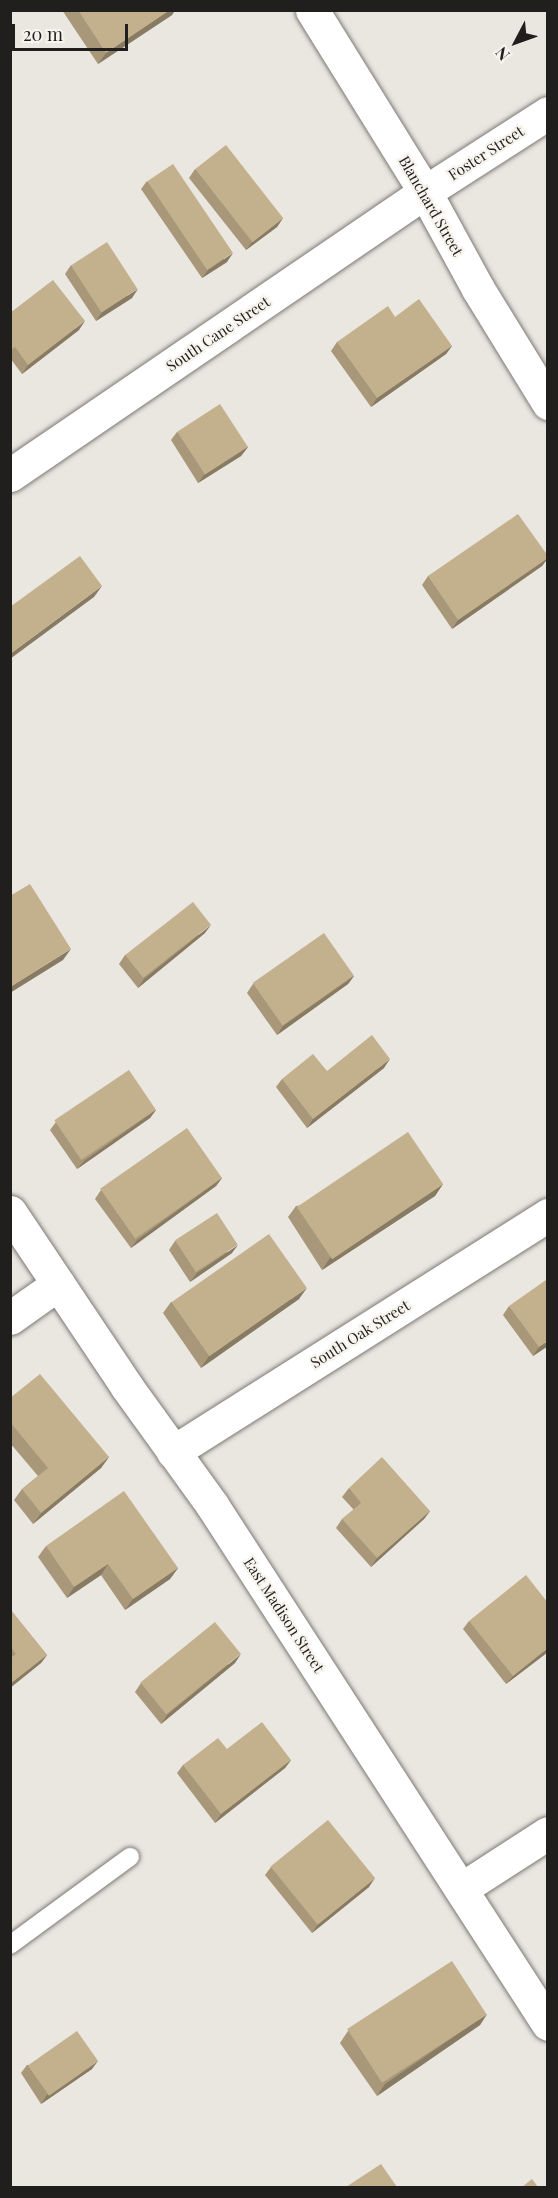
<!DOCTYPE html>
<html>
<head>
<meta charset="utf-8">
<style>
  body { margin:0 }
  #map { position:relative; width:558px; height:2198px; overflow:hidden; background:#eae6e0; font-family:"Playfair Display",serif }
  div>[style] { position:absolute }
  .roads { filter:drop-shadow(0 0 2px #7d7a75) drop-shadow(0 0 2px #7d7a75) }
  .service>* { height:18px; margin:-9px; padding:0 9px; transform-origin:9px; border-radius:9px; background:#fff }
  .minor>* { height:33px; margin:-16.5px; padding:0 16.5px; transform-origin:16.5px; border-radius:16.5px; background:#fff }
  .wall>* { inset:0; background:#a89779 }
  .shaded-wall>* { inset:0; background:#887b63 }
  .building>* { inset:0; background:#c3b08d; transform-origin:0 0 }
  span { translate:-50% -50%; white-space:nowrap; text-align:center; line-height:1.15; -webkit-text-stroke:4.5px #f7f4ee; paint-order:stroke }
  .street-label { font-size:15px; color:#201f1d }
  .frame { position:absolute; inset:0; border:12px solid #201f1d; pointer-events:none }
  .north { position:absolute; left:486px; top:12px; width:60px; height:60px; -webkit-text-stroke:4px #f7f4ee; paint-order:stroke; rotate:229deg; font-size:16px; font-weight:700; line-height:24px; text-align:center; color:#201f1d }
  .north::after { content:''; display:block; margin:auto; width:21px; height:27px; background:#201f1d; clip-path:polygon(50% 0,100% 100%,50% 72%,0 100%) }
  .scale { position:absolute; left:12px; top:24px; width:116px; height:27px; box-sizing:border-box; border:3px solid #201f1d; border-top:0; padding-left:8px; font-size:18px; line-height:21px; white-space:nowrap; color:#201f1d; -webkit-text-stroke:4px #f7f4ee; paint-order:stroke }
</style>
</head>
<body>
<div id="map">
  <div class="roads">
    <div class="service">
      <i style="left:10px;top:1945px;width:149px;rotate:-36.3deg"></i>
    </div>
    <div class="minor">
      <i style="left:312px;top:10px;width:214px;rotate:58.2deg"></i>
      <i style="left:425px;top:192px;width:111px;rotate:61.3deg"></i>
      <i style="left:478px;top:289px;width:134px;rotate:58.4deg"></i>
      <i style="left:10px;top:475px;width:502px;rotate:-34.29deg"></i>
      <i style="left:425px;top:192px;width:146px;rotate:-32.7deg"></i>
      <i style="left:10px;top:1212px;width:211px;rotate:56.2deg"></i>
      <i style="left:127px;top:1387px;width:145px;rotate:54.2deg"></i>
      <i style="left:212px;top:1505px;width:618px;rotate:57.08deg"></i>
      <i style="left:10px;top:1318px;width:59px;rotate:-35.3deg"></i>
      <i style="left:173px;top:1452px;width:444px;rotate:-32.3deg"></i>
      <i style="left:461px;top:1889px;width:103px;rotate:-32.8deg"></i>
    </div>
  </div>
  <div class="wall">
    <i style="clip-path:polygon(62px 10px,175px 10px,172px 15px,98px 64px)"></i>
    <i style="clip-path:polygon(195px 169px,283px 218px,277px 227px,246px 250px,189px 178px)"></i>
    <i style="clip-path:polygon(147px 181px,227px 262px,202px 278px,141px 189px)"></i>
    <i style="clip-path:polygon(71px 265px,132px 298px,96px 321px,65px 274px)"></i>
    <i style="clip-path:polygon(10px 313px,79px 330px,22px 374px,10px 358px)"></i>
    <i style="clip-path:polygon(395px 317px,452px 346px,446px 354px,371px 407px,331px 351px,337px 342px)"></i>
    <i style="clip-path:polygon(177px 432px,248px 447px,241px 456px,198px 483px,171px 440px)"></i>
    <i style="clip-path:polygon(548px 558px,542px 566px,452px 629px,422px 585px,428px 576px)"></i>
    <i style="clip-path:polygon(205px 933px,138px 988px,119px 964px,125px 955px)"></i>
    <i style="clip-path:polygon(354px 976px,348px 984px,277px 1035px,247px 993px,253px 984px)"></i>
    <i style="clip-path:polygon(384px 1068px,307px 1128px,276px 1087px,282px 1079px,327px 1071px)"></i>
    <i style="clip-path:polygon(156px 1110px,150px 1118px,77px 1169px,50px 1130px,56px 1122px)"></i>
    <i style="clip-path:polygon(222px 1178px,216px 1186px,131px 1248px,95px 1199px,101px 1190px)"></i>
    <i style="clip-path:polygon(443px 1184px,435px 1196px,322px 1270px,288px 1217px,296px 1206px)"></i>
    <i style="clip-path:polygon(175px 1241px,232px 1253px,190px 1282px,169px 1250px)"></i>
    <i style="clip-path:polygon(299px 1299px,201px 1368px,163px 1313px,171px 1302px)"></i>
    <i style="clip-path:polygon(509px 1306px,548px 1346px,533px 1356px,503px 1315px)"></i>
    <i style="clip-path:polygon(10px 1398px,109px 1457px,101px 1468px,33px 1524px,14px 1500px,22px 1489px,38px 1476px,10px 1443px)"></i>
    <i style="clip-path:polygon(349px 1488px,430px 1511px,424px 1519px,371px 1567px,336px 1528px,342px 1519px,354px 1510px,342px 1497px)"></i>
    <i style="clip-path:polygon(46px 1546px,178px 1568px,170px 1579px,125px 1610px,101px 1575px,67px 1598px,38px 1557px)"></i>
    <i style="clip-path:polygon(10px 1609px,47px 1655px,41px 1663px,10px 1688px)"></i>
    <i style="clip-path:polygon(469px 1621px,548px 1652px,506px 1684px,463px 1629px)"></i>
    <i style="clip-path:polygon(235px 1663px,161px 1724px,135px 1692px,141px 1683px)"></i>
    <i style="clip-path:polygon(227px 1749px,291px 1760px,285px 1768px,215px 1823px,177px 1773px,183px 1765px)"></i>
    <i style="clip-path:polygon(271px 1867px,369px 1887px,312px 1933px,265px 1875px)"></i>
    <i style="clip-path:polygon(487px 2014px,480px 2025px,377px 2096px,340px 2043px,348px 2031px)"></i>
    <i style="clip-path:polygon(27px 2065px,92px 2069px,41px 2104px,21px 2073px)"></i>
  </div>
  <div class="shaded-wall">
    <i style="clip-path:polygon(170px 10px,175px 10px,172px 15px,98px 64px,106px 53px)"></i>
    <i style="clip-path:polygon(283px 218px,277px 227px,246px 250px,252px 242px)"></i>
    <i style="clip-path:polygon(233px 253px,227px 262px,202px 278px,208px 270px)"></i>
    <i style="clip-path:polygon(138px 289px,132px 298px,96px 321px,102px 312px)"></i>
    <i style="clip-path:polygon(85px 321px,79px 330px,22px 374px,28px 365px)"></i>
    <i style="clip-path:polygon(452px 346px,446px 354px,371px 407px,377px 398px)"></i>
    <i style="clip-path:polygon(248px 447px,241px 456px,198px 483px,204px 475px)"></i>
    <i style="clip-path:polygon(548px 558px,542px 566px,452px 629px,458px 620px)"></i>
    <i style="clip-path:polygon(102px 586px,94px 597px,10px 659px,10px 654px)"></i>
    <i style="clip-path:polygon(211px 925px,205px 933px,138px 988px,144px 979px)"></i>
    <i style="clip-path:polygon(71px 949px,63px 960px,10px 993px,10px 987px)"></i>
    <i style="clip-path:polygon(354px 976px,348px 984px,277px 1035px,283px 1026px)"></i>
    <i style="clip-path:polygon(390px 1059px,384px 1068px,307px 1128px,313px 1119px)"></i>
    <i style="clip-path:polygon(156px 1110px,150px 1118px,77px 1169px,84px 1161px)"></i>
    <i style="clip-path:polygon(222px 1178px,216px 1186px,131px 1248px,137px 1240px)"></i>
    <i style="clip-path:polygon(443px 1184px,435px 1196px,322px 1270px,330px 1258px)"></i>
    <i style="clip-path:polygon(238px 1245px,232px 1253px,190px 1282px,197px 1273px)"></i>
    <i style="clip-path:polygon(307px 1288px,299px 1299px,201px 1368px,209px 1356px)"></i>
    <i style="clip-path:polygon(548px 1341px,548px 1346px,533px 1356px,539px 1347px)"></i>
    <i style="clip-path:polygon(109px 1457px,101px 1468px,33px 1524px,41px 1513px)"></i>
    <i style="clip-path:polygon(430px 1511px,424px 1519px,371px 1567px,377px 1558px)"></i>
    <i style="clip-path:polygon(108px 1564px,101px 1575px,67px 1598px,74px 1587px)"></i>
    <i style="clip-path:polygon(178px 1568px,170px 1579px,125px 1610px,133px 1599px)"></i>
    <i style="clip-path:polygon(548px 1648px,548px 1652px,506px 1684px,513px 1676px)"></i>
    <i style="clip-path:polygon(241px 1654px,235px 1663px,161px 1724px,167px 1715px)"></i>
    <i style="clip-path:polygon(47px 1655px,41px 1663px,10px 1688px,10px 1684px)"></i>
    <i style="clip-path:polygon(291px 1760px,285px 1768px,215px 1823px,221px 1814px)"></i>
    <i style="clip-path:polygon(375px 1878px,369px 1887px,312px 1933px,318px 1924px)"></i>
    <i style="clip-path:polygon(487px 2014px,480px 2025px,377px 2096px,385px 2084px)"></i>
    <i style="clip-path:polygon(98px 2061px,92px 2069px,41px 2104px,47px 2095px)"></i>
  </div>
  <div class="building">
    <i style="clip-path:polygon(78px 10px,170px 10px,106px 53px)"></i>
    <i style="left:226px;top:145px;width:93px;height:39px;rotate:52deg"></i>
    <i style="left:173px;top:164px;width:107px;height:31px;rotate:56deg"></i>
    <i style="left:107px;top:242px;width:56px;height:43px;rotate:57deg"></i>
    <i style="clip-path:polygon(53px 280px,85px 321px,28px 365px,15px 347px,10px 351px,10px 313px)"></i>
    <i style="clip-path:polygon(419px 299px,452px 346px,377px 398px,337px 342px,388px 306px,395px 317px)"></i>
    <i style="left:220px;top:404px;width:51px;height:51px;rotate:57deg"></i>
    <i style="clip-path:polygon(518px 514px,548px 556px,548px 558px,458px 620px,428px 576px)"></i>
    <i style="clip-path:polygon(80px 556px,102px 586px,10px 654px,10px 607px)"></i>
    <i style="clip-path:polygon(30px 884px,71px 949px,10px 987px,10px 896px)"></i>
    <i style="left:193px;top:902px;width:29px;height:86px;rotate:52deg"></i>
    <i style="left:324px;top:933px;width:52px;height:87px;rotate:55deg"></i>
    <i style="clip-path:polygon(372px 1035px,390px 1059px,313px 1119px,282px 1079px,313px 1054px,327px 1071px)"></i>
    <i style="left:129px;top:1070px;width:48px;height:90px;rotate:56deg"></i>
    <i style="left:187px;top:1128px;width:61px;height:106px;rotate:55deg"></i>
    <i style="left:408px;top:1132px;width:63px;height:134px;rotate:56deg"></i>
    <i style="left:217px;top:1213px;width:38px;height:50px;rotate:57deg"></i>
    <i style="left:269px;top:1234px;width:66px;height:119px;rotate:55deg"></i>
    <i style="clip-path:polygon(546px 1280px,548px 1283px,548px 1341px,539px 1347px,509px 1306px)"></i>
    <i style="clip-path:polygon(40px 1374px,109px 1457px,41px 1513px,22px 1489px,48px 1468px,10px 1422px,10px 1398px)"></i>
    <i style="clip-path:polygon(382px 1457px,430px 1511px,377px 1558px,342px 1519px,361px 1503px,349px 1488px)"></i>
    <i style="clip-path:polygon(124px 1491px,178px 1568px,133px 1599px,108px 1564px,74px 1587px,46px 1546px)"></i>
    <i style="clip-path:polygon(526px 1575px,548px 1603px,548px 1648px,513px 1676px,469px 1621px)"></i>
    <i style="clip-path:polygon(10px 1609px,47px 1655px,10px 1684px,10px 1658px,16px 1654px,10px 1646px)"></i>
    <i style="left:215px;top:1622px;width:41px;height:96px;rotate:51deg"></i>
    <i style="clip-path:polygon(262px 1722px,291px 1760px,221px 1814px,183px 1765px,218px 1738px,227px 1749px)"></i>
    <i style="left:328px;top:1820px;width:75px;height:74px;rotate:51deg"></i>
    <i style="left:452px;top:1961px;width:64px;height:125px;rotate:57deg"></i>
    <i style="left:77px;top:2031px;width:37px;height:60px;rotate:55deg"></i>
    <i style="clip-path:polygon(381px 2164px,397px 2187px,346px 2187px)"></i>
    <i style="clip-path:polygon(532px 2179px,538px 2187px,522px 2187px)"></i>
  </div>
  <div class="street-label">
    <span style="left:486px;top:153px;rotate:-33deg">Foster Street</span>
    <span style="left:431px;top:206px;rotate:60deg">Blanchard Street</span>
    <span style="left:218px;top:334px;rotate:-34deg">South Cane Street</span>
    <span style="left:360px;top:1334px;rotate:-32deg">South Oak Street</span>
    <span style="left:284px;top:1615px;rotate:57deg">East Madison Street</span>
  </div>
  <div class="frame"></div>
  <div class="north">N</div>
  <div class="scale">20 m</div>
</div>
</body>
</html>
